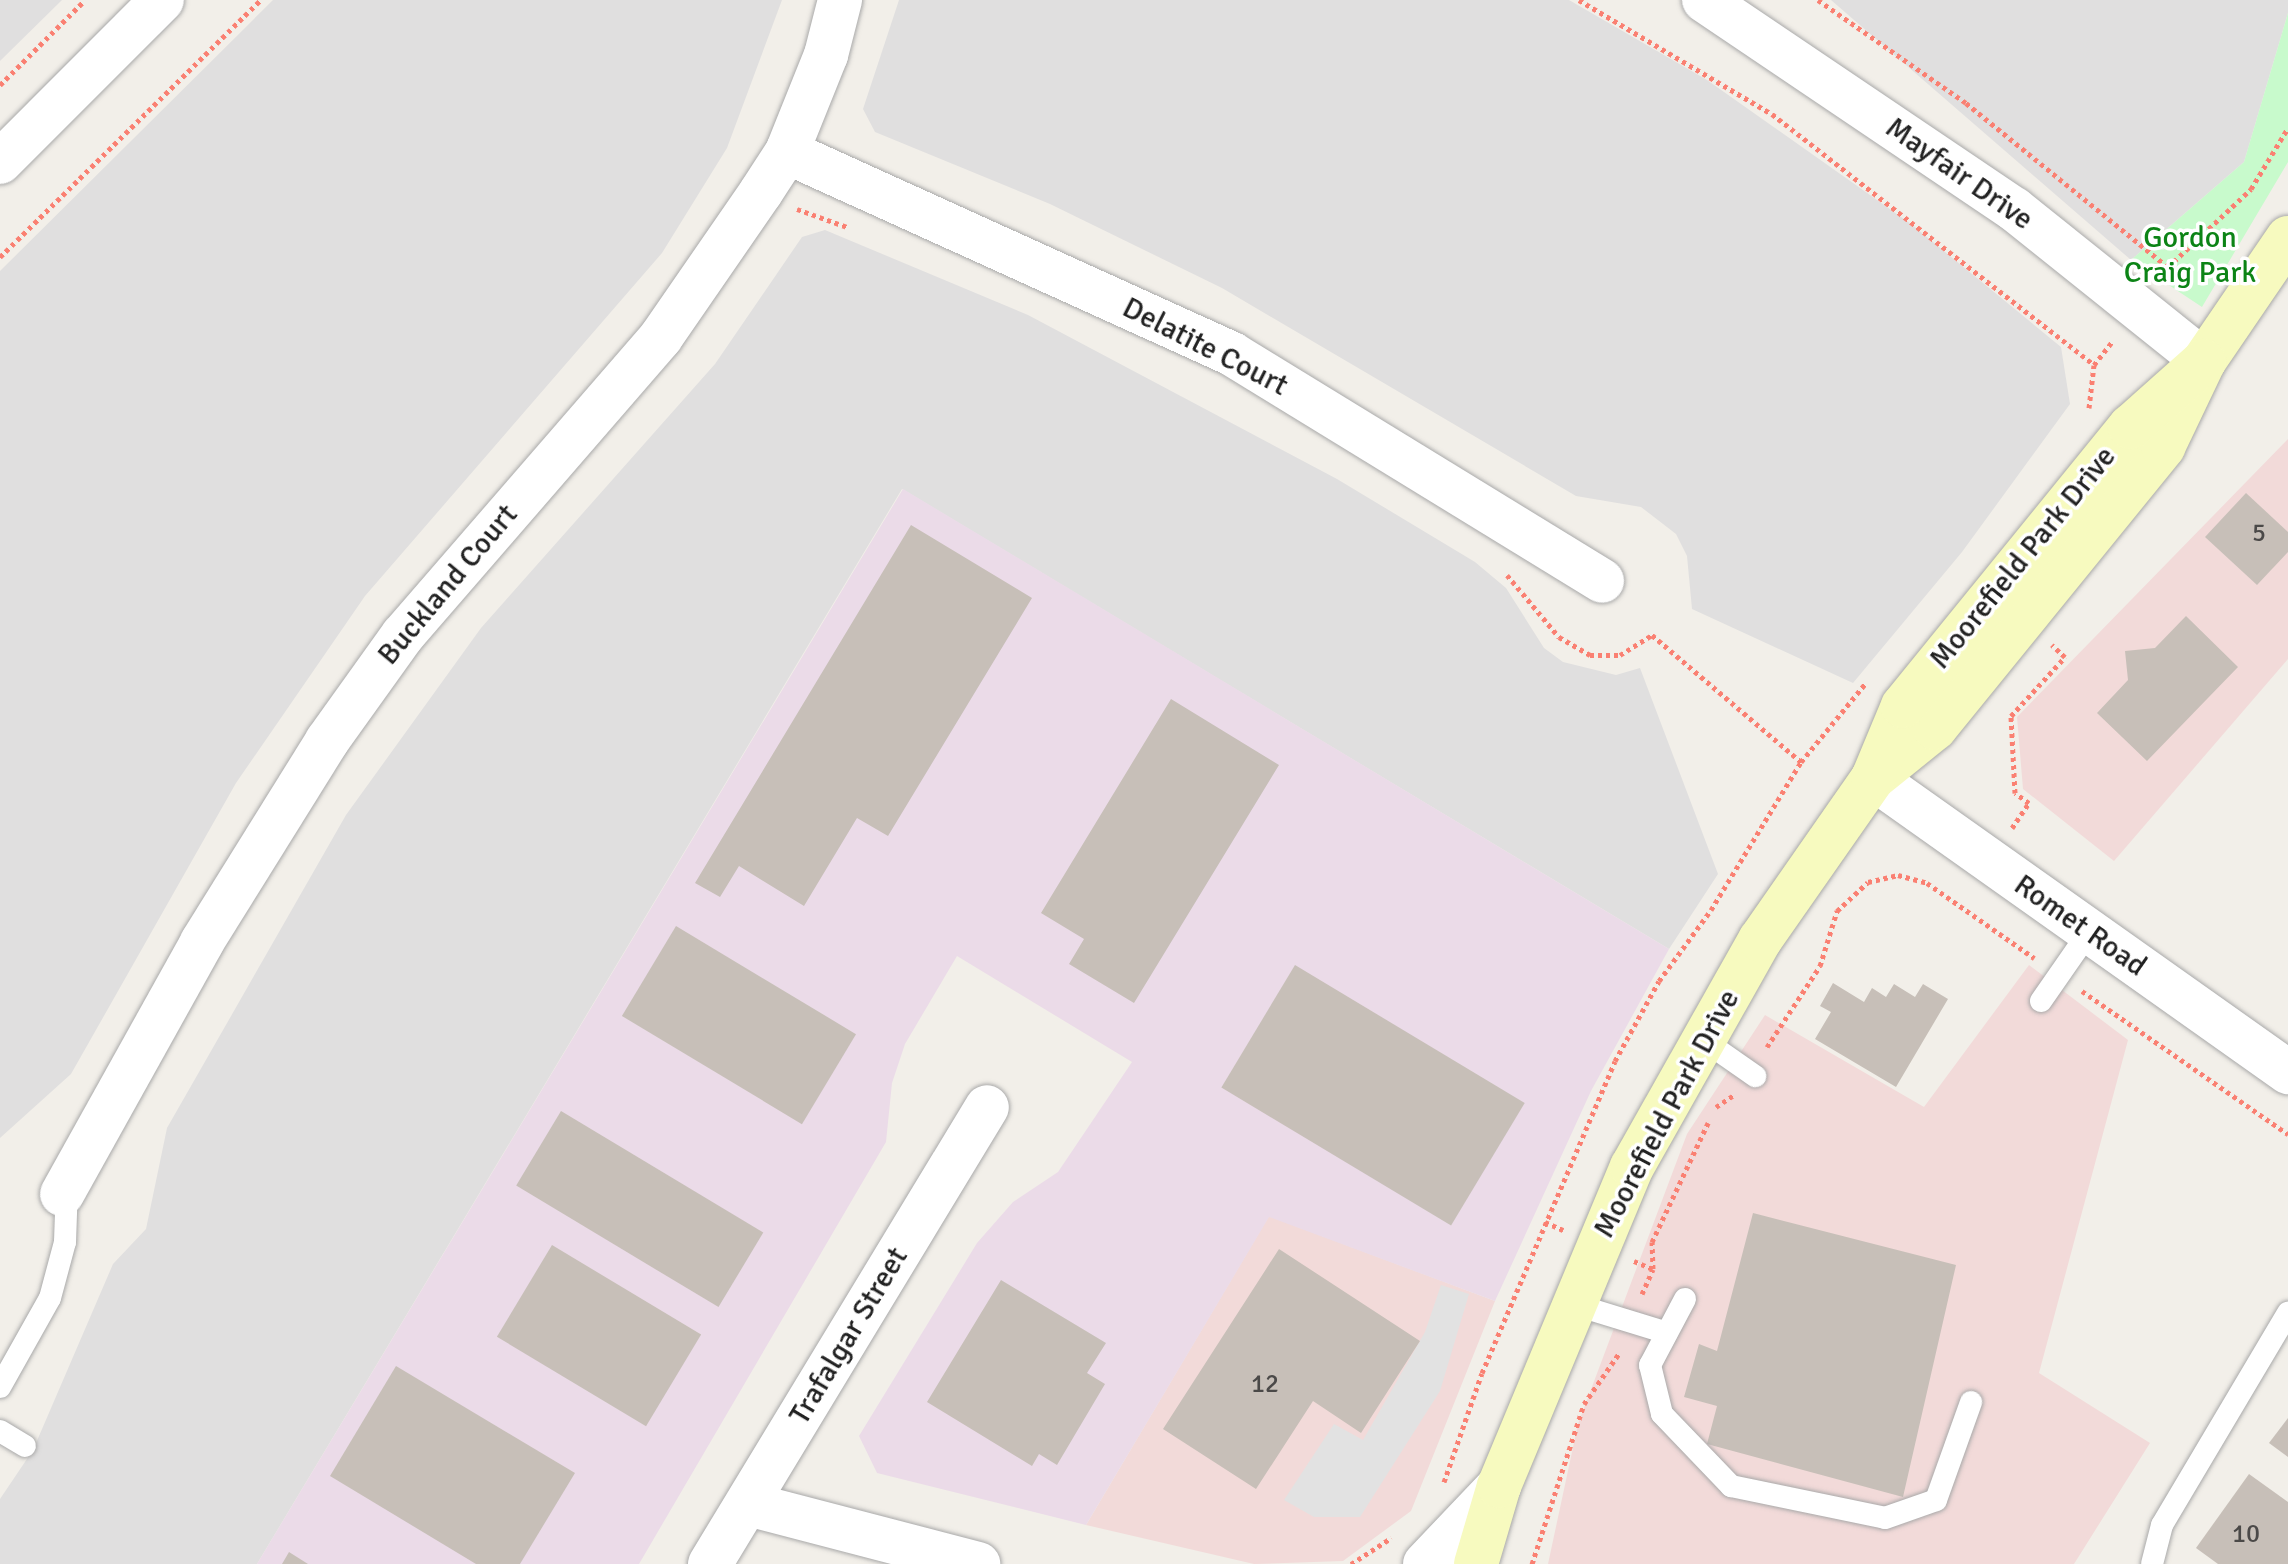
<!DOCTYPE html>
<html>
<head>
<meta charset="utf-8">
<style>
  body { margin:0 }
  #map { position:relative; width:2288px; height:1564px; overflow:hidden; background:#f2efe9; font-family:Signika,sans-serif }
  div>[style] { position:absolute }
  .residential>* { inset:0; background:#e0dfdf }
  .commercial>* { inset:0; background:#f2dad9 }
  .industrial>* { inset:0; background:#ebdbe8 }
  .park>* { inset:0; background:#c8facc }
  .parking>* { inset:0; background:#e2e2e2 }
  .building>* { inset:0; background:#c7bfb8; transform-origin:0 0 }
  .path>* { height:5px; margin-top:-2.5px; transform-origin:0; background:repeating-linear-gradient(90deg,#fa8072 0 4px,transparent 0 8px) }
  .roads { filter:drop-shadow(0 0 2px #a9a9a9) drop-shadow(0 0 2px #a9a9a9) }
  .service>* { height:22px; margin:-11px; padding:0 11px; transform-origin:11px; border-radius:11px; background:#fff }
  .minor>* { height:44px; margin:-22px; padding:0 22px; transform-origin:22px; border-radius:22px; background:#fff }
  .tertiary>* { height:44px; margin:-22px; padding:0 22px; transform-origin:22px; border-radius:22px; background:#fff }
  .secondary>* { height:44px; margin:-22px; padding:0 22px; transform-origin:22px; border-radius:22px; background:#f7fabf }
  span { translate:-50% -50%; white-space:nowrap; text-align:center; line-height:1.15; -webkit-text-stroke:7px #fff; paint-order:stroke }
  .number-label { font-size:26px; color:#4b4948 }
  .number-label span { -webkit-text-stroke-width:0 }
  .street-label { font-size:30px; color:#222 }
  .park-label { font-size:30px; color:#0c8416 }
</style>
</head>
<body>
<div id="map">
  <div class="residential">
    <i style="clip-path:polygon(0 0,62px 0,0 61px)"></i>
    <i style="clip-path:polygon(273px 0,782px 0,727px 148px,662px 253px,365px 596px,236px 783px,71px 1074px,0 1138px,0 271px)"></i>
    <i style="clip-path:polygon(899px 0,1569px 0,1707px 80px,1911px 224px,2061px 347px,2070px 404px,1962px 552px,1853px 683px,1692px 609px,1687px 556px,1676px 534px,1641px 507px,1576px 496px,1222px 288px,1050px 204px,875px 132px,863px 109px)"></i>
    <i style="clip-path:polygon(1831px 0,2288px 0,2288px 13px,2244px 162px,2131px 260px)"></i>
    <i style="clip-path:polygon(825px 230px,1028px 315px,1337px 479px,1475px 562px,1506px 588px,1544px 648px,1563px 662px,1616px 675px,1640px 668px,1718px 874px,1669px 949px,902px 489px,257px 1564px,0 1564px,0 1499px,33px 1450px,113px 1264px,146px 1229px,167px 1128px,346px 815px,481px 628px,715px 364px,802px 237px)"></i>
  </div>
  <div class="commercial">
    <i style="clip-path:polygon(2288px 439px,2288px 659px,2114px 861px,2023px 789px,2017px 717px)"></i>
    <i style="clip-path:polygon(2029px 965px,2128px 1040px,2039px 1373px,2150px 1443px,2074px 1564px,1548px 1564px,1578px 1424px,1687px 1134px,1765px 1015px,1924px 1107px)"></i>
    <i style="clip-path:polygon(1269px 1216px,1495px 1301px,1411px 1511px,1343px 1561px,1254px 1564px,1086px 1525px)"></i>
  </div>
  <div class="industrial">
    <i style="clip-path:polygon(903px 489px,1669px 949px,1591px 1091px,1495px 1301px,1269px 1217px,1086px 1525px,877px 1473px,859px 1436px,977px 1243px,1013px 1202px,1058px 1172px,1132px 1062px,957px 956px,905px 1044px,892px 1083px,886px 1142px,639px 1564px,257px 1564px)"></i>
  </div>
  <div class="park">
    <i style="clip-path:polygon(2288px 13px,2288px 162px,2202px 307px,2131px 260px,2244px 162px)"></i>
  </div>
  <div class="parking">
    <i style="clip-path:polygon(1441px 1285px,1469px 1294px,1440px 1391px,1360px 1517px,1314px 1517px,1284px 1500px,1334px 1424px,1363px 1440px,1425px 1332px)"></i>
  </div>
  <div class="building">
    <i style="clip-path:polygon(2246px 493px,2288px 532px,2288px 552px,2257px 585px,2205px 537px)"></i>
    <i style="clip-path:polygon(911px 525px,1032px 598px,888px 836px,857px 818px,804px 906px,739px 866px,720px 897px,695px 883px)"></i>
    <i style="clip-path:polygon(2186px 616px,2238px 667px,2147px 761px,2097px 713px,2128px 680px,2125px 651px,2155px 648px)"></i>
    <i style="clip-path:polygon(1171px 699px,1279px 765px,1134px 1003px,1069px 964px,1084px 939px,1041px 913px)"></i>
    <i style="left:676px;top:926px;width:210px;height:105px;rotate:31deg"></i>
    <i style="left:1295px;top:965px;width:268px;height:143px;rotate:31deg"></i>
    <i style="clip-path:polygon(1833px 983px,1864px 1002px,1872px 988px,1886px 997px,1894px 984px,1915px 997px,1923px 984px,1948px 999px,1896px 1087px,1815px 1039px,1831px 1012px,1820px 1006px)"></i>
    <i style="left:561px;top:1111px;width:236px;height:87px;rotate:31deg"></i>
    <i style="clip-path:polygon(1753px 1213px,1956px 1265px,1903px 1497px,1707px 1444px,1717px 1406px,1684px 1397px,1699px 1344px,1717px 1351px)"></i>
    <i style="left:552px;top:1245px;width:174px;height:107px;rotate:31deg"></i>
    <i style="clip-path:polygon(1279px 1249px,1420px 1341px,1361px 1433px,1313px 1401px,1256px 1489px,1163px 1429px)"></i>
    <i style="clip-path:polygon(1001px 1280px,1106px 1343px,1087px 1373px,1105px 1384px,1057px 1465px,1039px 1454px,1032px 1466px,927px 1402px)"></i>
    <i style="clip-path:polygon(396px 1366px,575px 1473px,520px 1564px,476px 1564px,330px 1476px)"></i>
    <i style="clip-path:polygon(2288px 1418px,2288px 1457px,2269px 1443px)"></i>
    <i style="clip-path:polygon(2249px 1474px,2288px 1502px,2288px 1564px,2218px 1564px,2196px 1548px)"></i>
    <i style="clip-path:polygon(289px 1552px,308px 1564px,282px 1564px)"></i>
  </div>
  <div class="path">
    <i style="left:1579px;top:0;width:224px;rotate:30.6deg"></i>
    <i style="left:1772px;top:114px;width:408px;rotate:37.9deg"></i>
    <i style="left:1818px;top:0;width:180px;rotate:34.8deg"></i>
    <i style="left:1966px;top:103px;width:260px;rotate:39.1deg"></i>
    <i style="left:2168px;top:267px;width:11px;rotate:124deg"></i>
    <i style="left:0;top:85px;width:120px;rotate:-45deg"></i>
    <i style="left:797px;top:209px;width:53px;rotate:19.8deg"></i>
    <i style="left:0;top:257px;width:366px;rotate:-44.6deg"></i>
    <i style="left:2168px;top:267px;width:114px;rotate:-43.2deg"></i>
    <i style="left:2251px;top:189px;width:71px;rotate:-58.8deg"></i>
    <i style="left:2089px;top:408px;width:43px;rotate:-83.4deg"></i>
    <i style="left:2094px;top:365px;width:31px;rotate:-52deg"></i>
    <i style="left:1507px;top:575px;width:81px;rotate:50deg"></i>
    <i style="left:1559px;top:637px;width:36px;rotate:30deg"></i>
    <i style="left:1590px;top:655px;width:30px"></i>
    <i style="left:1620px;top:655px;width:38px;rotate:-32deg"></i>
    <i style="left:1652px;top:635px;width:196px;rotate:40.4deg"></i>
    <i style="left:1801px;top:762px;width:101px;rotate:-50.6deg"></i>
    <i style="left:2012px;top:828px;width:30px;rotate:-56deg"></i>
    <i style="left:2029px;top:803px;width:17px;rotate:-144deg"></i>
    <i style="left:2015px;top:793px;width:77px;rotate:-93deg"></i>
    <i style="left:2011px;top:716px;width:80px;rotate:-47.5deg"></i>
    <i style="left:2065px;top:657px;width:18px;rotate:-137deg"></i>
    <i style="left:2082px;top:991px;width:251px;rotate:34.8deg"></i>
    <i style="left:1767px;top:1047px;width:97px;rotate:-56.8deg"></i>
    <i style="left:1820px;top:966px;width:58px;rotate:-72.8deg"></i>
    <i style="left:1837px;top:911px;width:42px;rotate:-43.1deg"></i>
    <i style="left:1868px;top:882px;width:31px;rotate:-13deg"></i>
    <i style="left:1898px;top:875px;width:30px;rotate:15deg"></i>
    <i style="left:1927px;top:883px;width:131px;rotate:35deg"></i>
    <i style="left:1716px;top:1107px;width:22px;rotate:-34deg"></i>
    <i style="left:1545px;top:1222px;width:20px;rotate:24deg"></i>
    <i style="left:1634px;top:1261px;width:21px;rotate:23deg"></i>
    <i style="left:1653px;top:1269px;width:27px;rotate:-92deg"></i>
    <i style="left:1652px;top:1242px;width:132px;rotate:-64.8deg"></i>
    <i style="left:1642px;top:1294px;width:27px;rotate:-66deg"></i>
    <i style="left:1444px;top:1482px;width:115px;rotate:-70.8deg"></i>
    <i style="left:1482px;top:1373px;width:339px;rotate:-66.9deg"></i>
    <i style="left:1615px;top:1061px;width:91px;rotate:-61.2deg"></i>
    <i style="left:1659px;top:981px;width:88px;rotate:-53.8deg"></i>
    <i style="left:1711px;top:910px;width:173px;rotate:-58.7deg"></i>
    <i style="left:1351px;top:1564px;width:48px;rotate:-33deg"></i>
    <i style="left:1532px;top:1564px;width:168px;rotate:-72deg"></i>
    <i style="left:1584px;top:1404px;width:63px;rotate:-55.3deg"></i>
  </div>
  <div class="roads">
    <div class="service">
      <i style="left:2041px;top:1001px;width:84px;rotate:-55.2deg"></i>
      <i style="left:1702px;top:1039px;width:65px;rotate:34.9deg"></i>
      <i style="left:1685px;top:1299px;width:75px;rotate:117.9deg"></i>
      <i style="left:1650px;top:1365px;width:50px;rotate:76.2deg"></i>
      <i style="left:1662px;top:1414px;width:100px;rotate:46.2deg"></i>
      <i style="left:1731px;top:1486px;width:157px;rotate:11.7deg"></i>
      <i style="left:1885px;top:1518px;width:54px;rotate:-19.4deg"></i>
      <i style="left:1936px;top:1500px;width:104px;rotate:-70.3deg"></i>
      <i style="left:1573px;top:1304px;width:98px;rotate:17.1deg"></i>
      <i style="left:0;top:1387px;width:102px;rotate:-60.7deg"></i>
      <i style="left:50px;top:1298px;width:58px;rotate:-75deg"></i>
      <i style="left:65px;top:1242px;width:56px;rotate:-88deg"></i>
      <i style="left:0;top:1431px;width:29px;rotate:31deg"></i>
      <i style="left:2152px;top:1564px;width:40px;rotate:-75.6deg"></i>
      <i style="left:2162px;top:1525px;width:247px;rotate:-59.3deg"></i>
    </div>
    <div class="minor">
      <i style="left:787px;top:152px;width:489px;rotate:24.4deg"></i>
      <i style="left:1232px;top:354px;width:434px;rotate:31.5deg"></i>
      <i style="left:1873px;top:778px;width:509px;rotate:35.32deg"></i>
      <i style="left:62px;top:1194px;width:288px;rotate:-60.9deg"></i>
      <i style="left:202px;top:942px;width:237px;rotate:-58.1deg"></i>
      <i style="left:327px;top:741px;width:130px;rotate:-54.4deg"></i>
      <i style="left:403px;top:635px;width:394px;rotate:-49.1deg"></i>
      <i style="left:661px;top:337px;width:176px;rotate:-55.4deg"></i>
      <i style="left:761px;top:192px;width:48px;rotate:-57deg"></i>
      <i style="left:787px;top:152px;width:105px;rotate:-68.1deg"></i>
      <i style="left:826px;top:55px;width:57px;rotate:-75.7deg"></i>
      <i style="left:748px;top:1504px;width:238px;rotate:14.6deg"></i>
      <i style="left:710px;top:1564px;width:534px;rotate:-58.78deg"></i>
      <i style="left:1425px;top:1564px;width:108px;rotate:-46.5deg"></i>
    </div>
    <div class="tertiary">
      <i style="left:1704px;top:0;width:374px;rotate:34deg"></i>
      <i style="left:2014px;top:209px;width:243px;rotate:38.7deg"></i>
      <i style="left:0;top:162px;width:229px;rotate:-45deg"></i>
    </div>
    <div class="secondary">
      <i style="left:1878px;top:774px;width:73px;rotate:-38.9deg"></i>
      <i style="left:1935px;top:728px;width:362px;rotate:-50.9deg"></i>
      <i style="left:2163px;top:447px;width:95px;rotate:-64.5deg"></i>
      <i style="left:2204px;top:361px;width:149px;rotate:-55.7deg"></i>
      <i style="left:1476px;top:1564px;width:81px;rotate:-73.6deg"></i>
      <i style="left:1499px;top:1486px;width:346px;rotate:-67.4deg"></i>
      <i style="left:1632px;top:1167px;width:261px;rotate:-60.6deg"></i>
      <i style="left:1760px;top:940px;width:198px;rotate:-55.1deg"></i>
      <i style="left:1873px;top:778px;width:78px;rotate:-67.4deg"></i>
      <i style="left:1903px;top:706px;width:360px;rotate:-50.9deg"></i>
      <i style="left:2130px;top:427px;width:99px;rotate:-41.7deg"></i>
    </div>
  </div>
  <div class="number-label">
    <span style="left:2259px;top:534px">5</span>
    <span style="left:1265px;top:1385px">12</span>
    <span style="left:2246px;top:1535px">10</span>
  </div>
  <div class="street-label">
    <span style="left:1959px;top:174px;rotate:35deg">Mayfair Drive</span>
    <span style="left:1205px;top:347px;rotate:27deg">Delatite Court</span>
    <span style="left:2023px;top:558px;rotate:-51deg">Moorefield Park Drive</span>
    <span style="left:448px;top:585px;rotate:-50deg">Buckland Court</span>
    <span style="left:2080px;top:926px;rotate:35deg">Romet Road</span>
    <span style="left:1667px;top:1114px;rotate:-62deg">Moorefield Park Drive</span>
    <span style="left:849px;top:1336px;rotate:-59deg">Trafalgar Street</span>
  </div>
  <div class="park-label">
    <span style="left:2190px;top:255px">Gordon<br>Craig Park</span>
  </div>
</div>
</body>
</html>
